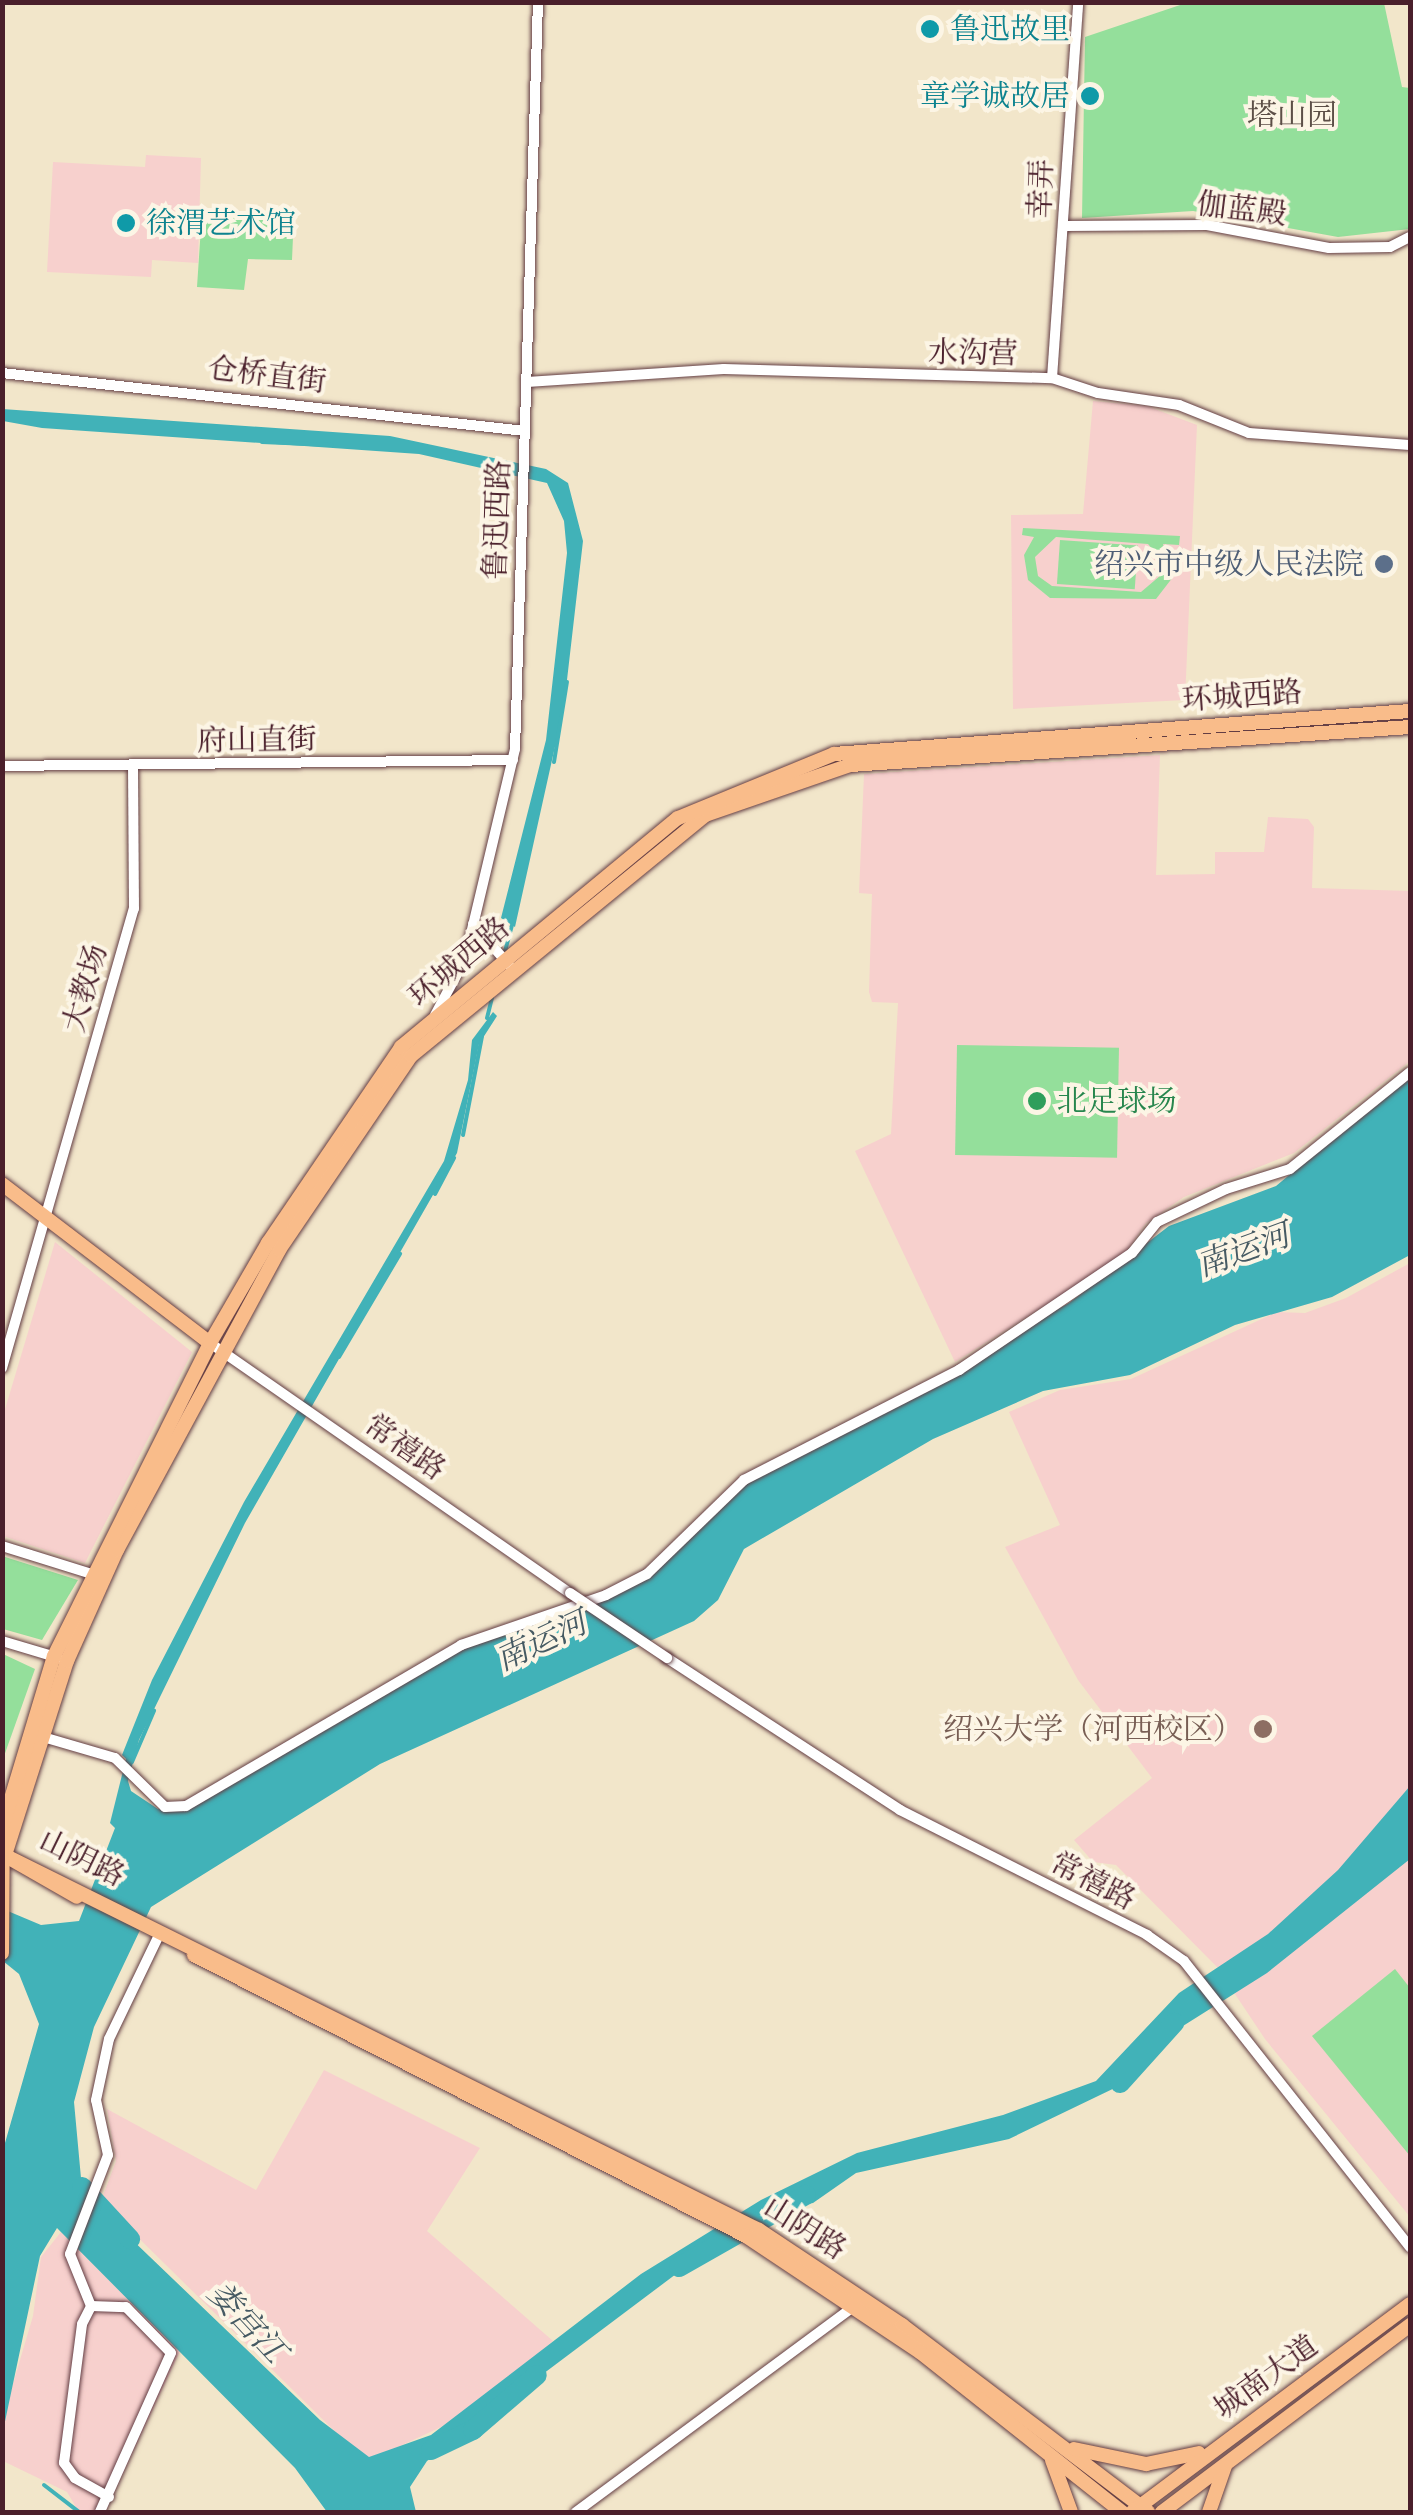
<!DOCTYPE html>
<html>
<head>
<meta charset="utf-8">
<style>
  body { margin:0 }
  #map { position:relative; width:1413px; height:2515px; overflow:hidden; background:#f2e6ca; font-family:Alegreya,"Noto Serif SC",serif }
  div>[style] { position:absolute }
  .built>* { inset:0; background:#f7d0cd }
  .green>* { inset:0; background:#94df9b; transform-origin:0 0 }
  .water>* { inset:0; background:#41b2b8 }
  .stream>* { height:4px; margin:-2px; padding:0 2px; transform-origin:2px; border-radius:2px; background:#41b2b8 }
  .river>* { height:20px; margin:-10px; padding:0 10px; transform-origin:10px; border-radius:10px; background:#41b2b8 }
  .roads { filter:drop-shadow(0 0 2px #633d43) drop-shadow(0 0 2px #633d43) }
  .minor>* { height:10px; margin:-5px; padding:0 5px; transform-origin:5px; border-radius:5px; background:#fff }
  .major>* { height:14px; margin:-7px; padding:0 7px; transform-origin:7px; border-radius:7px; background:#f9bc8a }
  .bridges { filter:drop-shadow(0 0 2px #633d43) drop-shadow(0 0 2px #633d43) }
  .minor-bridge>* { height:10px; margin:-5px; padding:0 5px; transform-origin:5px; border-radius:5px; background:#fff }
  .dots>* { width:28px; height:28px; translate:-50% -50%; box-sizing:border-box; border:5px solid #fcf5e5; border-radius:50% }
  span { translate:-50% -50%; white-space:nowrap; text-align:center; line-height:1.15; -webkit-text-stroke:8px #fcf5e5; paint-order:stroke }
  .culture-label { font-size:30px; color:#0d838f }
  .left { translate:0 -50%; text-align:left }
  .right { translate:-100% -50%; text-align:right }
  .park-label { font-size:30px; color:#5c4f47 }
  .street-label { font-size:30px; color:#4a1f2b }
  .service-label { font-size:30px; color:#4e5e75 }
  .leisure-label { font-size:30px; color:#27864d }
  .education-label { font-size:30px; color:#785e54 }
  .water-label { font-size:32px; color:#465a63; font-style:italic }
  .frame { position:absolute; inset:0; border:5px solid #4a1f2b; pointer-events:none }
</style>
</head>
<body>
<div id="map">
  <div class="built">
    <i style="clip-path:polygon(146px 155px,201px 158px,198px 263px,152px 260px,151px 277px,47px 272px,53px 162px,145px 167px)"></i>
    <i style="clip-path:polygon(1093px 401px,1147px 406px,1197px 425px,1185px 700px,1013px 709px,1011px 515px,1083px 514px)"></i>
    <i style="clip-path:polygon(1160px 755px,1156px 875px,1215px 874px,1215px 852px,1264px 852px,1268px 817px,1308px 819px,1314px 827px,1312px 888px,1410px 891px,1410px 1061px,1294px 1153px,1184px 1197px,1146px 1223px,1123px 1256px,955px 1362px,855px 1151px,891px 1134px,898px 1003px,872px 1002px,869px 992px,872px 894px,859px 893px,864px 774px)"></i>
    <i style="clip-path:polygon(55px 1242px,192px 1352px,85px 1563px,3px 1536px,3px 1416px)"></i>
    <i style="clip-path:polygon(1410px 1263px,1410px 2217px,1265px 2039px,1217px 1967px,1116px 1865px,1093px 1862px,1074px 1840px,1152px 1778px,1078px 1680px,1005px 1547px,1060px 1525px,1009px 1412px,1060px 1390px,1131px 1379px,1277px 1312px,1305px 1313px,1346px 1298px)"></i>
    <i style="clip-path:polygon(324px 2070px,480px 2148px,427px 2231px,553px 2341px,471px 2413px,366px 2462px,101px 2201px,116px 2161px,107px 2109px,256px 2190px)"></i>
    <i style="clip-path:polygon(61px 2232px,180px 2351px,105px 2512px,79px 2512px,67px 2492px,3px 2461px,4px 2414px,33px 2316px,41px 2257px)"></i>
  </div>
  <div class="green">
    <i style="clip-path:polygon(1189px 2px,1384px 3px,1402px 87px,1410px 88px,1410px 229px,1338px 237px,1193px 211px,1082px 218px,1085px 37px)"></i>
    <i style="clip-path:polygon(202px 212px,294px 214px,292px 260px,248px 259px,244px 290px,197px 287px)"></i>
    <i style="clip-path:polygon(evenodd,1023px 528px,1180px 536px,1179px 545px,1163px 544px,1173px 577px,1156px 599px,1050px 598px,1028px 580px,1024px 555px,1034px 537px,1022px 535px,1023px 528px,1056px 537px,1148px 544px,1159px 557px,1161px 575px,1141px 592px,1052px 586px,1038px 576px,1035px 557px,1056px 537px)"></i>
    <i style="left:1060px;top:540px;width:78px;height:44px;rotate:4deg"></i>
    <i style="left:957px;top:1045px;width:162px;height:110px;rotate:1deg"></i>
    <i style="clip-path:polygon(2px 1556px,78px 1580px,42px 1640px,3px 1629px)"></i>
    <i style="clip-path:polygon(3px 1654px,35px 1669px,3px 1759px)"></i>
    <i style="clip-path:polygon(1395px 1969px,1410px 1988px,1410px 2156px,1312px 2036px)"></i>
  </div>
  <div class="water">
    <i style="clip-path:polygon(2px 409px,390px 436px,546px 469px,568px 483px,583px 541px,564px 706px,515px 927px,501px 918px,546px 740px,567px 553px,564px 521px,547px 483px,419px 454px,42px 428px,3px 421px)"></i>
    <i style="clip-path:polygon(493px 1012px,497px 1016px,479px 1044px,457px 1153px,245px 1523px,139px 1740px,128px 1781px,131px 1791px,158px 1809px,168px 1811px,457px 1652px,634px 1582px,728px 1493px,1069px 1303px,1169px 1226px,1276px 1186px,1410px 1075px,1410px 1255px,1332px 1297px,1235px 1325px,1130px 1375px,1043px 1391px,933px 1439px,744px 1549px,718px 1600px,694px 1621px,380px 1764px,151px 1907px,94px 2027px,74px 2102px,81px 2178px,100px 2209px,320px 2420px,369px 2457px,431px 2435px,641px 2274px,761px 2200px,857px 2153px,1003px 2115px,1096px 2081px,1179px 1993px,1268px 1934px,1338px 1870px,1410px 1786px,1410px 1859px,1267px 1973px,1156px 2043px,1123px 2084px,1009px 2139px,856px 2173px,813px 2203px,776px 2210px,712px 2247px,427px 2461px,410px 2487px,416px 2512px,327px 2512px,295px 2468px,57px 2228px,40px 2256px,3px 2431px,3px 2150px,39px 2024px,19px 1974px,3px 1961px,3px 1909px,41px 1925px,79px 1921px,115px 1828px,110px 1823px,126px 1759px,122px 1755px,152px 1680px,244px 1502px,444px 1161px,468px 1080px,472px 1040px)"></i>
  </div>
  <div class="stream">
    <i style="left:262px;top:442px;width:70px;rotate:2.5deg"></i>
    <i style="left:554px;top:762px;width:81px;rotate:-80.8deg"></i>
    <i style="left:504px;top:955px;width:31px;rotate:-75deg"></i>
    <i style="left:487px;top:1018px;width:21px;rotate:-76deg"></i>
    <i style="left:463px;top:1135px;width:101px;rotate:-79.1deg"></i>
    <i style="left:435px;top:1194px;width:41px;rotate:-62.2deg"></i>
    <i style="left:339px;top:1357px;width:120px;rotate:-59.4deg"></i>
    <i style="left:132px;top:1762px;width:56px;rotate:-66.7deg"></i>
    <i style="left:44px;top:2485px;width:44px;rotate:37.6deg"></i>
  </div>
  <div class="river">
    <i style="left:1120px;top:2083px;width:81px;rotate:-48deg"></i>
    <i style="left:82px;top:2187px;width:71px;rotate:47.3deg"></i>
    <i style="left:679px;top:2267px;width:146px;rotate:-29.6deg"></i>
    <i style="left:431px;top:2450px;width:47px;rotate:-25.5deg"></i>
    <i style="left:473px;top:2430px;width:84px;rotate:-40.7deg"></i>
  </div>
  <div class="roads">
    <div class="minor">
      <i style="left:1065px;top:226px;width:142px;rotate:-0.4deg"></i>
      <i style="left:1207px;top:225px;width:124px;rotate:10.7deg"></i>
      <i style="left:1329px;top:248px;width:61px;rotate:-0.9deg"></i>
      <i style="left:1390px;top:247px;width:22px;rotate:-27deg"></i>
      <i style="left:2px;top:373px;width:526px;rotate:6.33deg"></i>
      <i style="left:1052px;top:378px;width:377px;rotate:-86deg"></i>
      <i style="left:527px;top:382px;width:197px;rotate:-3.8deg"></i>
      <i style="left:724px;top:369px;width:328px;rotate:1.6deg"></i>
      <i style="left:1052px;top:378px;width:48px;rotate:18.1deg"></i>
      <i style="left:1098px;top:393px;width:82px;rotate:8.4deg"></i>
      <i style="left:1179px;top:405px;width:75px;rotate:21.8deg"></i>
      <i style="left:1249px;top:433px;width:161px;rotate:4.3deg"></i>
      <i style="left:2px;top:766px;width:511px;rotate:-0.67deg"></i>
      <i style="left:473px;top:924px;width:55px;rotate:48.7deg"></i>
      <i style="left:435px;top:1015px;width:64px;rotate:-61.8deg"></i>
      <i style="left:465px;top:959px;width:216px;rotate:-76.6deg"></i>
      <i style="left:515px;top:749px;width:747px;rotate:-88.24deg"></i>
      <i style="left:210px;top:1343px;width:438px;rotate:34.8deg"></i>
      <i style="left:2px;top:1368px;width:478px;rotate:-74deg"></i>
      <i style="left:134px;top:909px;width:142px;rotate:-90.4deg"></i>
      <i style="left:2px;top:1546px;width:94px;rotate:17.3deg"></i>
      <i style="left:2px;top:1641px;width:59px;rotate:16.6deg"></i>
      <i style="left:667px;top:1658px;width:278px;rotate:33.1deg"></i>
      <i style="left:900px;top:1810px;width:277px;rotate:26.8deg"></i>
      <i style="left:1147px;top:1935px;width:45px;rotate:35.1deg"></i>
      <i style="left:1184px;top:1961px;width:365px;rotate:51.7deg"></i>
      <i style="left:43px;top:1737px;width:75px;rotate:16.3deg"></i>
      <i style="left:115px;top:1758px;width:70px;rotate:44.4deg"></i>
      <i style="left:165px;top:1807px;width:21px;rotate:-3deg"></i>
      <i style="left:186px;top:1806px;width:319px;rotate:-30.3deg"></i>
      <i style="left:461px;top:1645px;width:153px;rotate:-19deg"></i>
      <i style="left:606px;top:1595px;width:46px;rotate:-27.1deg"></i>
      <i style="left:647px;top:1574px;width:135px;rotate:-44.1deg"></i>
      <i style="left:744px;top:1480px;width:242px;rotate:-27.1deg"></i>
      <i style="left:959px;top:1370px;width:209px;rotate:-34.1deg"></i>
      <i style="left:1132px;top:1253px;width:40px;rotate:-51deg"></i>
      <i style="left:1157px;top:1222px;width:76px;rotate:-25.6deg"></i>
      <i style="left:1226px;top:1189px;width:67px;rotate:-17.4deg"></i>
      <i style="left:1290px;top:1169px;width:154px;rotate:-38.9deg"></i>
      <i style="left:91px;top:2306px;width:35px;rotate:2deg"></i>
      <i style="left:126px;top:2307px;width:64px;rotate:45.6deg"></i>
      <i style="left:171px;top:2353px;width:174px;rotate:114.1deg"></i>
      <i style="left:109px;top:2497px;width:39px;rotate:-151deg"></i>
      <i style="left:75px;top:2478px;width:19px;rotate:-126deg"></i>
      <i style="left:64px;top:2463px;width:140px;rotate:-82.6deg"></i>
      <i style="left:82px;top:2324px;width:20px;rotate:-63deg"></i>
      <i style="left:91px;top:2306px;width:56px;rotate:-112deg"></i>
      <i style="left:70px;top:2254px;width:106px;rotate:-69deg"></i>
      <i style="left:108px;top:2155px;width:56px;rotate:-102.3deg"></i>
      <i style="left:96px;top:2100px;width:62px;rotate:-78deg"></i>
      <i style="left:109px;top:2039px;width:113px;rotate:-64.3deg"></i>
      <i style="left:576px;top:2512px;width:346px;rotate:-36.5deg"></i>
    </div>
    <div class="major">
      <i style="left:2px;top:1184px;width:262px;rotate:37.4deg"></i>
      <i style="left:6px;top:1852px;width:201px;rotate:-72.3deg"></i>
      <i style="left:67px;top:1661px;width:122px;rotate:-65.8deg"></i>
      <i style="left:117px;top:1550px;width:341px;rotate:-61.6deg"></i>
      <i style="left:279px;top:1250px;width:235px;rotate:-55.8deg"></i>
      <i style="left:411px;top:1056px;width:380px;rotate:-39.3deg"></i>
      <i style="left:705px;top:815px;width:153px;rotate:-19deg"></i>
      <i style="left:850px;top:765px;width:561px;rotate:-3.88deg"></i>
      <i style="left:2px;top:1854px;width:845px;rotate:26.41deg"></i>
      <i style="left:759px;top:2230px;width:172px;rotate:33.6deg"></i>
      <i style="left:902px;top:2325px;width:309px;rotate:37.2deg"></i>
      <i style="left:9px;top:1858px;width:78px;rotate:29.8deg"></i>
      <i style="left:2px;top:1953px;width:128px;rotate:-89.6deg"></i>
      <i style="left:3px;top:1825px;width:177px;rotate:-73.2deg"></i>
      <i style="left:54px;top:1656px;width:350px;rotate:-63.5deg"></i>
      <i style="left:210px;top:1343px;width:116px;rotate:-59.9deg"></i>
      <i style="left:268px;top:1243px;width:237px;rotate:-55.8deg"></i>
      <i style="left:401px;top:1047px;width:359px;rotate:-39.6deg"></i>
      <i style="left:678px;top:818px;width:169px;rotate:-22.3deg"></i>
      <i style="left:834px;top:754px;width:578px;rotate:-4.27deg"></i>
      <i style="left:194px;top:1955px;width:619px;rotate:26.98deg"></i>
      <i style="left:746px;top:2236px;width:209px;rotate:33.7deg"></i>
      <i style="left:920px;top:2352px;width:258px;rotate:38.4deg"></i>
      <i style="left:1074px;top:2449px;width:74px;rotate:11.8deg"></i>
      <i style="left:1146px;top:2464px;width:54px;rotate:-11.7deg"></i>
      <i style="left:1052px;top:2460px;width:55px;rotate:69.9deg"></i>
      <i style="left:1132px;top:2512px;width:347px;rotate:-36.8deg"></i>
      <i style="left:1162px;top:2512px;width:311px;rotate:-37deg"></i>
      <i style="left:1209px;top:2512px;width:49px;rotate:-70.8deg"></i>
    </div>
  </div>
  <div class="bridges">
    <div class="minor-bridge">
      <i style="left:570px;top:1593px;width:117px;rotate:33.8deg"></i>
    </div>
  </div>
  <div class="dots">
    <i style="left:930px;top:29px;background:#0f9aa8"></i>
    <i style="left:1090px;top:96px;background:#0f9aa8"></i>
    <i style="left:126px;top:223px;background:#0f9aa8"></i>
    <i style="left:1384px;top:564px;background:#5c6f8a"></i>
    <i style="left:1037px;top:1101px;background:#2e9e5b"></i>
    <i style="left:1263px;top:1729px;background:#8d6e63"></i>
  </div>
  <div class="culture-label">
    <span class="left" style="left:950px;top:29px">鲁迅故里</span>
    <span class="right" style="left:1070px;top:96px">章学诚故居</span>
    <span class="left" style="left:146px;top:223px">徐渭艺术馆</span>
  </div>
  <div class="park-label">
    <span style="left:1292px;top:115px">塔山园</span>
  </div>
  <div class="street-label">
    <span style="left:1041px;top:189px;rotate:-88deg">幸弄</span>
    <span style="left:1242px;top:209px;rotate:7deg">伽蓝殿</span>
    <span style="left:973px;top:353px;rotate:1deg">水沟营</span>
    <span style="left:267px;top:375px;rotate:7deg">仓桥直街</span>
    <span style="left:497px;top:520px;rotate:-88deg">鲁迅西路</span>
    <span style="left:1242px;top:696px;rotate:-4deg">环城西路</span>
    <span style="left:257px;top:740px;rotate:-1deg">府山直街</span>
    <span style="left:459px;top:962px;rotate:-40deg">环城西路</span>
    <span style="left:85px;top:988px;rotate:-74deg">大教场</span>
    <span style="left:405px;top:1447px;rotate:35deg">常禧路</span>
    <span style="left:82px;top:1858px;rotate:26deg">山阴路</span>
    <span style="left:1093px;top:1881px;rotate:27deg">常禧路</span>
    <span style="left:805px;top:2228px;rotate:32deg">山阴路</span>
    <span style="left:1266px;top:2377px;rotate:-36deg">城南大道</span>
  </div>
  <div class="service-label">
    <span class="right" style="left:1364px;top:564px">绍兴市中级人民法院</span>
  </div>
  <div class="leisure-label">
    <span class="left" style="left:1057px;top:1101px">北足球场</span>
  </div>
  <div class="education-label">
    <span class="right" style="left:1243px;top:1729px">绍兴大学（河西校区）</span>
  </div>
  <div class="water-label">
    <span style="left:1243px;top:1250px;rotate:-20deg">南运河</span>
    <span style="left:541px;top:1641px;rotate:-25deg">南运河</span>
    <span style="left:247px;top:2322px;rotate:47deg">娄宫江</span>
  </div>
  <div class="frame"></div>
</div>
</body>
</html>
